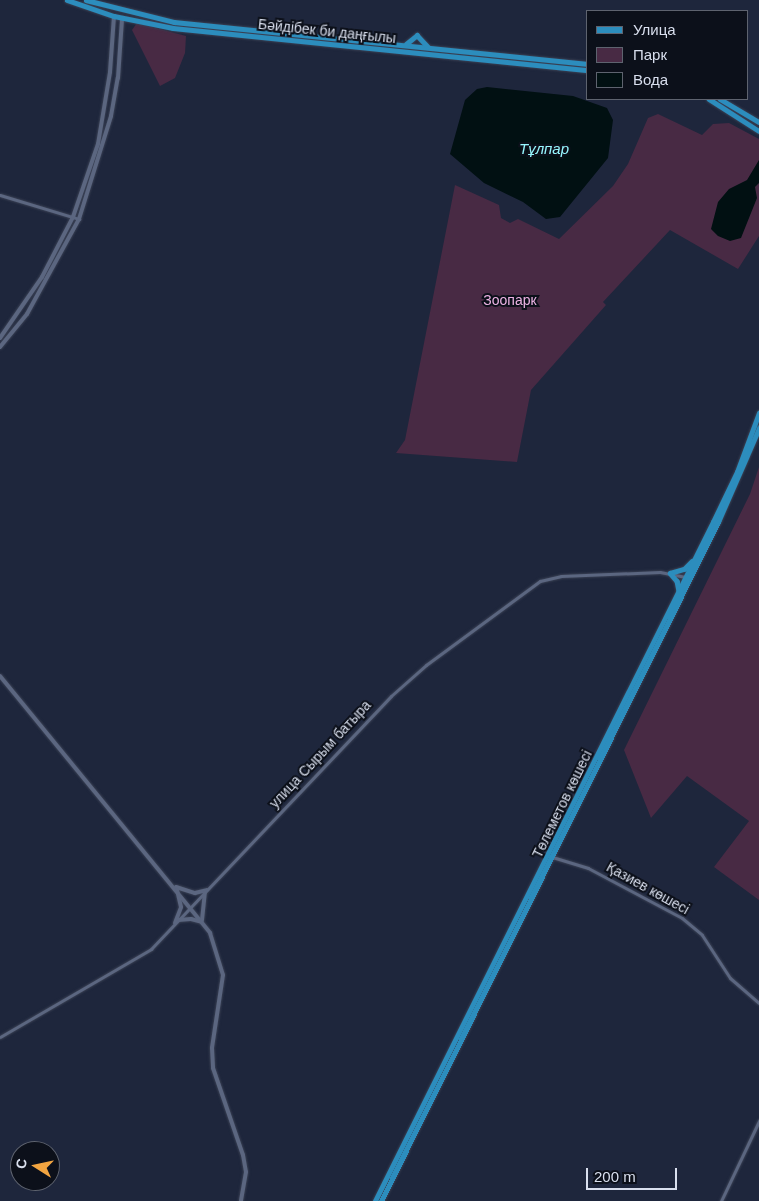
<!DOCTYPE html>
<html>
<head>
<meta charset="utf-8">
<style>
  body { margin:0 }
  #map { position:relative; width:759px; height:1201px; overflow:hidden; background:#1e263c; font-family:Arial,sans-serif }
  div>[style] { position:absolute }
  .green>* { inset:0; background:#482a44 }
  .water>* { inset:0; background:#011012 }
  .roads { filter:drop-shadow(0 0 1px #3a4154) drop-shadow(0 0 1px #3a4154) }
  .tertiary>* { height:3px; margin:-1.5px; padding:0 1.5px; transform-origin:1.5px; border-radius:1.5px; background:#5b6680 }
  .secondary>* { height:4px; margin:-2px; padding:0 2px; transform-origin:2px; border-radius:2px; background:#5b6680 }
  .primary>* { height:4.5px; margin:-2.25px; padding:0 2.25px; transform-origin:2.25px; border-radius:2.25px; background:#2c8dbd }
  span { translate:-50% -50%; white-space:nowrap; text-align:center; line-height:1.15; -webkit-text-stroke:4px #0c101a; paint-order:stroke }
  .street-label { font-size:14px; color:#d9dfee }
  .park-label { font-size:14px; color:#edb3e4 }
  .water-label { font-size:15px; color:#96f6fe; font-style:italic }
  .legend { position:absolute; left:586px; top:10px; width:162px; height:90px; box-sizing:border-box; background:#0c101a; border:1px solid #5e636f; margin:0; padding:6px 9px; list-style:none; font-size:15px; color:#d9dfee }
  .legend li { display:flex; align-items:center; gap:10px; height:25px }
  .legend b { width:25px; border:1px solid #5e636f }
  .north { position:absolute; left:10px; top:1141px; width:50px; height:50px; box-sizing:border-box; background:#0c101a; border:1px solid #5e636f; border-radius:50%; rotate:280deg; font-size:14px; font-weight:700; line-height:20px; text-align:center; color:#d9dfee }
  .north::after { content:''; display:block; margin:auto; width:18px; height:22px; background:#f2a541; clip-path:polygon(50% 0,100% 100%,50% 72%,0 100%) }
  .scale { position:absolute; left:586px; top:1168px; width:91px; height:22px; box-sizing:border-box; border:2px solid #d9dfee; border-top:0; padding-left:6px; font-size:15px; line-height:18px; white-space:nowrap; color:#d9dfee; -webkit-text-stroke:4px #0c101a; paint-order:stroke }
</style>
</head>
<body>
<div id="map">
  <div class="green">
    <i style="clip-path:polygon(137px 23px,186px 36px,185px 53px,175px 78px,160px 86px,132px 30px)"></i>
    <i style="clip-path:polygon(658px 114px,702px 135px,713px 124px,729px 123px,759px 139px,759px 236px,738px 269px,670px 230px,603px 302px,606px 305px,531px 390px,517px 462px,396px 453px,405px 440px,455px 185px,499px 205px,501px 218px,510px 223px,518px 219px,559px 239px,613px 186px,628px 164px,648px 118px)"></i>
    <i style="clip-path:polygon(759px 467px,759px 900px,714px 867px,749px 821px,687px 776px,651px 818px,624px 750px,750px 494px)"></i>
  </div>
  <div class="water">
    <i style="clip-path:polygon(487px 87px,573px 96px,607px 108px,613px 120px,608px 158px,560px 217px,546px 219px,523px 202px,484px 183px,450px 154px,465px 100px,477px 89px)"></i>
    <i style="clip-path:polygon(759px 160px,759px 183px,755px 187px,757px 198px,741px 238px,730px 241px,718px 236px,711px 229px,718px 202px,729px 189px,747px 180px)"></i>
  </div>
  <div class="roads">
    <div class="tertiary">
      <i style="left:0;top:195px;width:83px;rotate:16.9deg"></i>
      <i style="left:549px;top:856px;width:41px;rotate:17.1deg"></i>
      <i style="left:588px;top:868px;width:106px;rotate:28deg"></i>
      <i style="left:682px;top:918px;width:26px;rotate:40deg"></i>
      <i style="left:702px;top:935px;width:51px;rotate:56.9deg"></i>
      <i style="left:730px;top:978px;width:38px;rotate:41deg"></i>
      <i style="left:0;top:1037px;width:175px;rotate:-30.2deg"></i>
      <i style="left:151px;top:949px;width:349px;rotate:-46.5deg"></i>
      <i style="left:391px;top:696px;width:47px;rotate:-41.5deg"></i>
      <i style="left:426px;top:665px;width:142px;rotate:-36.4deg"></i>
      <i style="left:540px;top:581px;width:22px;rotate:-13deg"></i>
      <i style="left:561px;top:576px;width:99px;rotate:-2.3deg"></i>
      <i style="left:660px;top:572px;width:31px;rotate:11deg"></i>
      <i style="left:721px;top:1201px;width:89px;rotate:-64.6deg"></i>
    </div>
    <div class="secondary">
      <i style="left:0;top:338px;width:74px;rotate:-55.5deg"></i>
      <i style="left:42px;top:277px;width:68px;rotate:-62.7deg"></i>
      <i style="left:73px;top:217px;width:77px;rotate:-71.1deg"></i>
      <i style="left:98px;top:144px;width:73px;rotate:-80.5deg"></i>
      <i style="left:110px;top:72px;width:56px;rotate:-85.9deg"></i>
      <i style="left:0;top:347px;width:43px;rotate:-50.7deg"></i>
      <i style="left:27px;top:314px;width:108px;rotate:-61.3deg"></i>
      <i style="left:79px;top:219px;width:108px;rotate:-72.7deg"></i>
      <i style="left:111px;top:116px;width:39px;rotate:-80deg"></i>
      <i style="left:118px;top:78px;width:59px;rotate:-86.1deg"></i>
      <i style="left:0;top:676px;width:332px;rotate:50.7deg"></i>
      <i style="left:210px;top:933px;width:44px;rotate:72.8deg"></i>
      <i style="left:223px;top:975px;width:74px;rotate:98.6deg"></i>
      <i style="left:212px;top:1048px;width:20px;rotate:87deg"></i>
      <i style="left:213px;top:1068px;width:92px;rotate:71deg"></i>
      <i style="left:243px;top:1155px;width:17px;rotate:80deg"></i>
      <i style="left:246px;top:1172px;width:29px;rotate:100deg"></i>
      <i style="left:176px;top:887px;width:20px;rotate:18deg"></i>
      <i style="left:195px;top:893px;width:12px;rotate:-14deg"></i>
      <i style="left:178px;top:920px;width:13px;rotate:-4deg"></i>
      <i style="left:191px;top:919px;width:11px;rotate:15deg"></i>
      <i style="left:202px;top:920px;width:28px;rotate:-84deg"></i>
      <i style="left:175px;top:923px;width:17px;rotate:-69deg"></i>
      <i style="left:181px;top:907px;width:17px;rotate:-103deg"></i>
    </div>
    <div class="primary">
      <i style="left:67px;top:0;width:50px;rotate:18.8deg"></i>
      <i style="left:114px;top:16px;width:60px;rotate:11.5deg"></i>
      <i style="left:173px;top:28px;width:417px;rotate:5.8deg"></i>
      <i style="left:86px;top:0;width:91px;rotate:14deg"></i>
      <i style="left:174px;top:22px;width:416px;rotate:5.8deg"></i>
      <i style="left:406px;top:44px;width:14px;rotate:-39deg"></i>
      <i style="left:417px;top:35px;width:16px;rotate:47deg"></i>
      <i style="left:709px;top:99px;width:59px;rotate:32.6deg"></i>
      <i style="left:720px;top:99px;width:45px;rotate:30.5deg"></i>
      <i style="left:670px;top:573px;width:15px;rotate:-16deg"></i>
      <i style="left:684px;top:569px;width:11px;rotate:-45deg"></i>
      <i style="left:670px;top:573px;width:11px;rotate:49deg"></i>
      <i style="left:677px;top:581px;width:10px;rotate:79deg"></i>
      <i style="left:375px;top:1201px;width:758px;rotate:-63.54deg"></i>
      <i style="left:713px;top:522px;width:55px;rotate:-64.4deg"></i>
      <i style="left:737px;top:472px;width:63px;rotate:-69.6deg"></i>
      <i style="left:381px;top:1201px;width:758px;rotate:-63.6deg"></i>
      <i style="left:718px;top:522px;width:103px;rotate:-66.4deg"></i>
    </div>
  </div>
  <div class="street-label">
    <span style="left:327px;top:31px;rotate:6deg">Бәйдібек би даңғылы</span>
    <span style="left:320px;top:754px;rotate:-47deg">улица Сырым батыра</span>
    <span style="left:562px;top:804px;rotate:-64deg">Төлеметов көшесі</span>
    <span style="left:648px;top:888px;rotate:29deg">Қазиев көшесі</span>
  </div>
  <div class="park-label">
    <span style="left:510px;top:300px">Зоопарк</span>
  </div>
  <div class="water-label">
    <span style="left:544px;top:149px">Тұлпар</span>
  </div>
  <ul class="legend">
  <li><b style="height:6px;background:#2c8dbd"></b>Улица</li>
  <li><b style="height:14px;background:#482a44"></b>Парк</li>
  <li><b style="height:14px;background:#011012"></b>Вода</li>
  </ul>
  <div class="north">С</div>
  <div class="scale">200 m</div>
</div>
</body>
</html>
